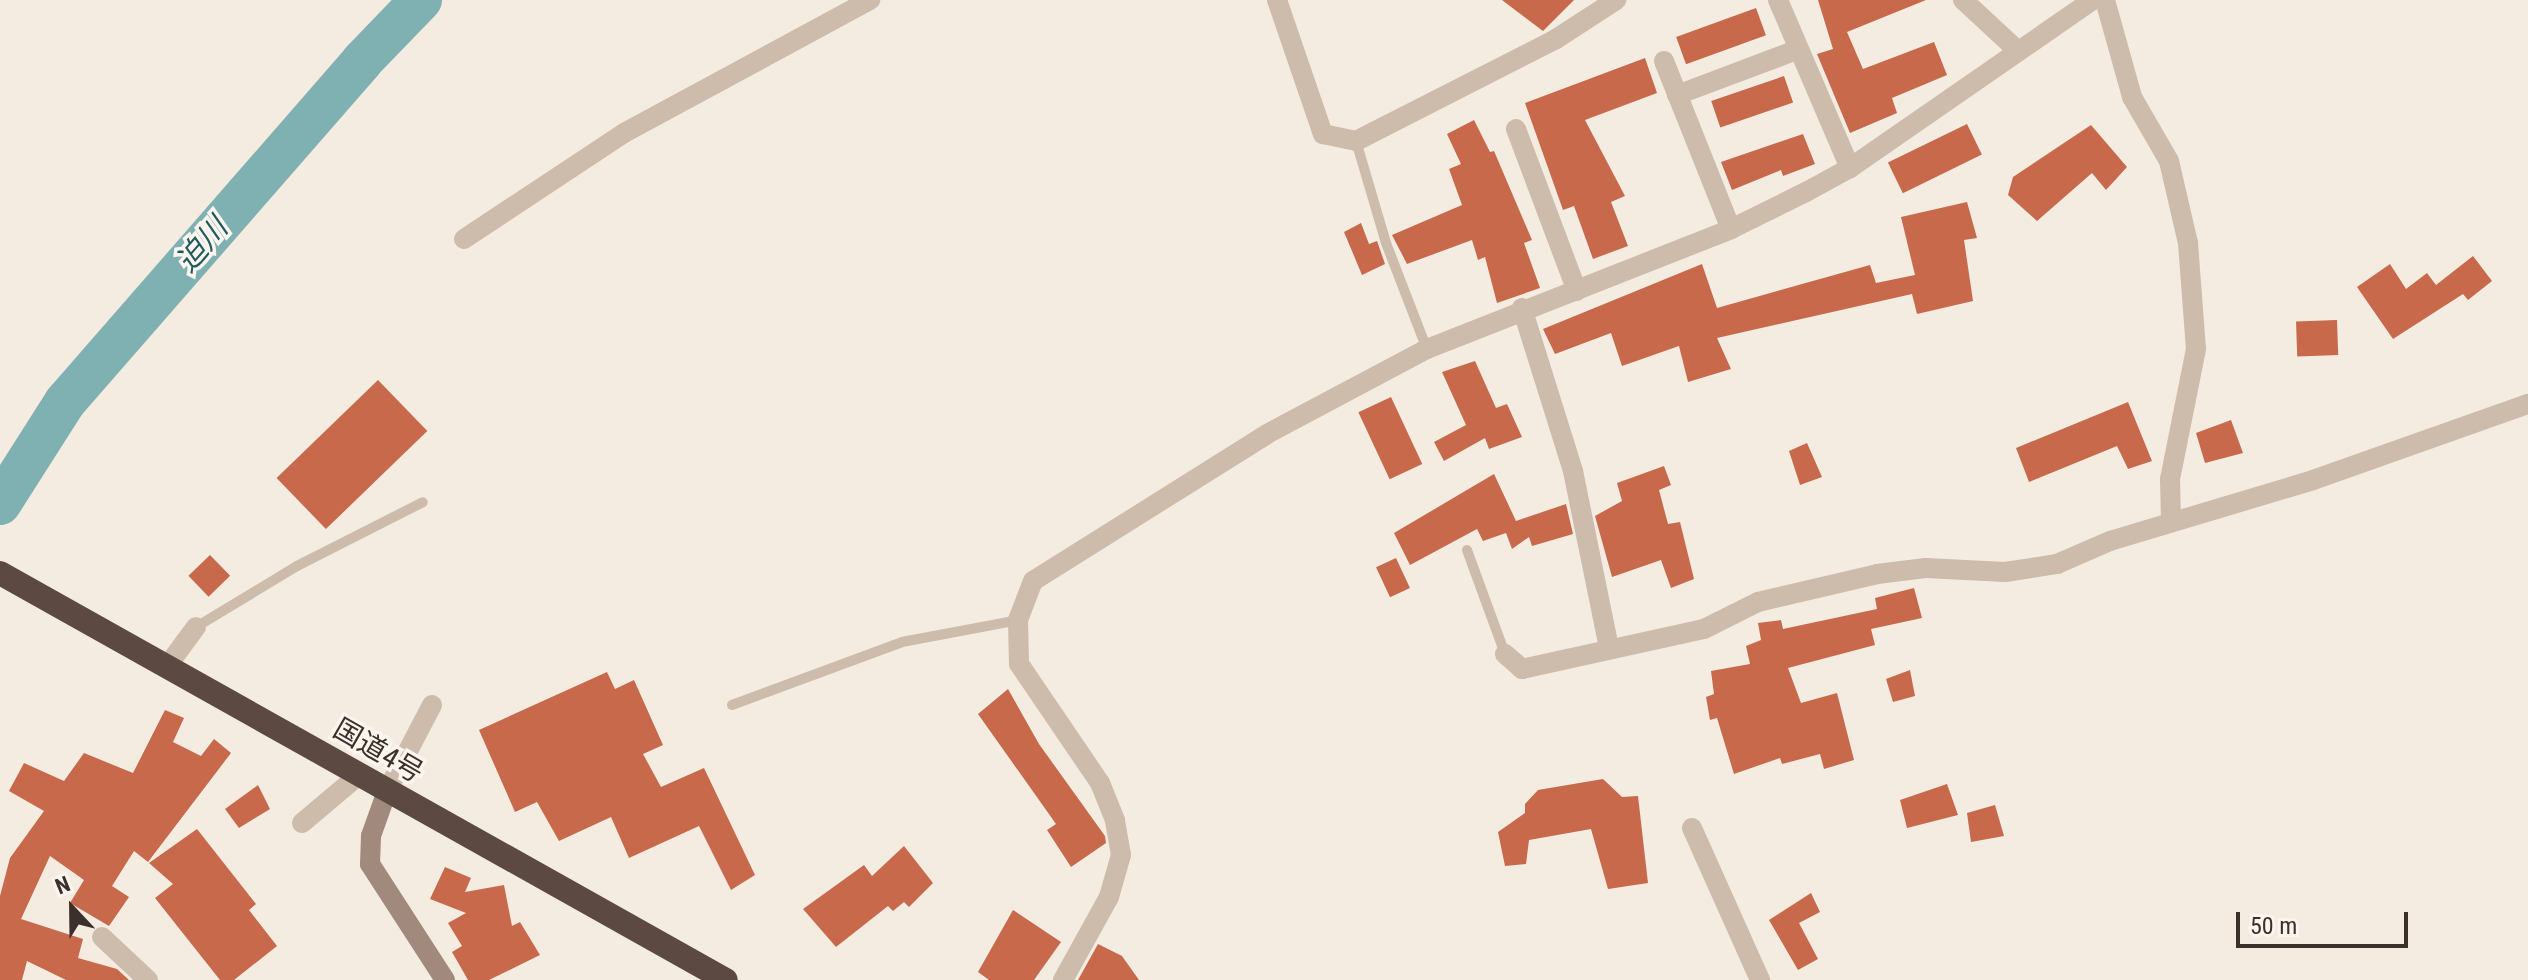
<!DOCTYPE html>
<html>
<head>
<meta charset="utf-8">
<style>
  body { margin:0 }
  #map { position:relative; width:2528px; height:980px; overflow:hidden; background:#f4ebe1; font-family:"Roboto Condensed","Noto Sans JP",sans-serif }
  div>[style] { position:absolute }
  .river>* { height:42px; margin:-21px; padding:0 21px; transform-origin:21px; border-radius:21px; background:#7fb0b2 }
  .building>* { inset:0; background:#c8694b; transform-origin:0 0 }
  .lane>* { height:10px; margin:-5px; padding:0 5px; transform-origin:5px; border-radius:5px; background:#cdbbac }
  .street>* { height:20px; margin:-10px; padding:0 10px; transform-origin:10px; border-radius:10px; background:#cdbbac }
  .secondary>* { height:20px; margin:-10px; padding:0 10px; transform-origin:10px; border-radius:10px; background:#a18a7d }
  .highway>* { height:24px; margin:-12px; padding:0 12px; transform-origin:12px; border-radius:12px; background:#5c4a42 }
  span { translate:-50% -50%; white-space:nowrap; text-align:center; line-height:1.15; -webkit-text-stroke:7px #fbf5ee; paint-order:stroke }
  .street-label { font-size:28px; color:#3b302b }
  .water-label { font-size:30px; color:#1f5a5e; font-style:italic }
  .north { position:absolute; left:32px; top:868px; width:80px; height:80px; -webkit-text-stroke:6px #fbf5ee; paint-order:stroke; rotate:338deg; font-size:22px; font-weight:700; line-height:32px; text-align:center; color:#3b302b }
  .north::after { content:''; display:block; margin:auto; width:28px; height:36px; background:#3b302b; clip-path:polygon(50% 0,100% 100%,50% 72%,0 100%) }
  .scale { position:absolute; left:2236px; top:912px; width:172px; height:36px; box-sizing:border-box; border:4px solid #3b302b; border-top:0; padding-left:10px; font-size:24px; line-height:28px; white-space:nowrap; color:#3b302b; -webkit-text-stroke:6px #fbf5ee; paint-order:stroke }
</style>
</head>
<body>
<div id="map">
  <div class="river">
    <i style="left:0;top:504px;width:121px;rotate:-57.5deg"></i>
    <i style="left:65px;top:402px;width:452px;rotate:-48.9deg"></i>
    <i style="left:362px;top:61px;width:85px;rotate:-46deg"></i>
  </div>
  <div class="building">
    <i style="clip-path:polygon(1502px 0,1574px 0,1543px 31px)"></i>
    <i style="clip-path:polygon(1818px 0,1926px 0,1847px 32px,1863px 69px,1934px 42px,1947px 75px,1892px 98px,1897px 113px,1850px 133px,1817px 54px,1833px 49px)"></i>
    <i style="left:1756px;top:8px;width:29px;height:85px;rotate:70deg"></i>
    <i style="clip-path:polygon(1645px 58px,1657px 93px,1585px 120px,1625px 196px,1611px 202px,1628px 246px,1593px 259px,1574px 206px,1563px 210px,1525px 103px)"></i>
    <i style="left:1784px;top:76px;width:28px;height:77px;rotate:71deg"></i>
    <i style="clip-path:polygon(1474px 120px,1490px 152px,1494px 151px,1532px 240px,1524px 243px,1540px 288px,1497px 303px,1485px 257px,1478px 260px,1472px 240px,1407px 264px,1392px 235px,1462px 205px,1449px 169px,1461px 164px,1447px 134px)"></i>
    <i style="left:1967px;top:124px;width:34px;height:88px;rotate:64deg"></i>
    <i style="clip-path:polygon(2091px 125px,2127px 167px,2106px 190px,2092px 173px,2037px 221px,2008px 195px,2013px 177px)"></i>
    <i style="clip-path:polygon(1803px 134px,1815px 164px,1783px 176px,1781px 170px,1732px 190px,1721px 162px)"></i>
    <i style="clip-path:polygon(1967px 202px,1977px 238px,1964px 240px,1973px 301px,1917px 314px,1912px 294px,1717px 338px,1731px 369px,1688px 382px,1679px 346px,1622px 366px,1611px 333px,1555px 354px,1543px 329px,1702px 264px,1717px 308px,1870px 265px,1876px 283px,1915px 275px,1901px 217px)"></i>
    <i style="clip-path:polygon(1361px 223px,1369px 244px,1377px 241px,1385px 264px,1362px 275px,1344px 232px)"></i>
    <i style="clip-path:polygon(2473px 256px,2492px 281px,2468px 300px,2463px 294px,2393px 339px,2357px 287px,2390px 264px,2406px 289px,2427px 273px,2436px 285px)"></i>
    <i style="left:2337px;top:320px;width:35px;height:41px;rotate:88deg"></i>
    <i style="clip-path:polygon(1475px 361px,1496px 408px,1507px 404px,1522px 437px,1489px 449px,1485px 438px,1444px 461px,1434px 442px,1466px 425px,1442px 372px)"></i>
    <i style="left:378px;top:380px;width:71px;height:141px;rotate:46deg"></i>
    <i style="left:1391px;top:397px;width:74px;height:36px;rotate:65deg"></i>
    <i style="clip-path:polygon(2128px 402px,2152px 461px,2128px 469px,2117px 446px,2029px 482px,2016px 448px)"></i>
    <i style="clip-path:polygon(2231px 420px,2243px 453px,2205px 463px,2196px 433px)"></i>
    <i style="clip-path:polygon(1807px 443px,1822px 477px,1800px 485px,1789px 451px)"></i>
    <i style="clip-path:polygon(1664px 466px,1671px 485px,1659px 490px,1668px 524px,1680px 522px,1694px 579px,1671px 588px,1661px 560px,1612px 577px,1595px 516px,1622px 501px,1617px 483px)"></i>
    <i style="clip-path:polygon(1494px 474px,1516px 521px,1566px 504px,1573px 534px,1532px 546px,1529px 537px,1512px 549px,1506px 533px,1483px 541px,1477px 529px,1410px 565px,1394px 533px)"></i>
    <i style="left:210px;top:555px;width:29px;height:30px;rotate:46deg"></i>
    <i style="left:1396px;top:558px;width:33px;height:22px;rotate:65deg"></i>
    <i style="clip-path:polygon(1914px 588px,1922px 618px,1871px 629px,1875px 645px,1788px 668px,1801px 703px,1837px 693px,1854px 760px,1824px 769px,1820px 754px,1782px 764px,1780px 758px,1734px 774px,1717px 718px,1710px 720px,1706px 697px,1714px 694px,1711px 671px,1750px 664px,1746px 646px,1761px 640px,1758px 623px,1781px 620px,1783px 629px,1877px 609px,1875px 598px)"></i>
    <i style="clip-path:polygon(1910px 670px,1915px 696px,1893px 702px,1886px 679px)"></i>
    <i style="clip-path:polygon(607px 672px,615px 689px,634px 680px,663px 745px,643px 754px,661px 787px,704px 768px,755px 875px,731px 890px,699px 826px,629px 858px,611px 817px,559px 841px,537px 802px,515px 812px,479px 730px)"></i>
    <i style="clip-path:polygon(1008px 689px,1039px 744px,1105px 836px,1106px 843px,1071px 867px,1047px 830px,1056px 824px,978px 714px)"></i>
    <i style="clip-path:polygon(165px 710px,184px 718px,173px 742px,201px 756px,214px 739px,231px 753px,148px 862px,134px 851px,112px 886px,129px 897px,109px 926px,70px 903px,84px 880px,50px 856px,21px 919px,83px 939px,78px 958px,117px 969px,129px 980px,66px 980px,27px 961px,22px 980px,0 980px,0 896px,10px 858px,44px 811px,9px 791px,24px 763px,64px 781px,84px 753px,133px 773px)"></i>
    <i style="clip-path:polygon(1603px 779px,1622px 797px,1638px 796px,1648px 883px,1608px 889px,1591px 829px,1529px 840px,1526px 864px,1505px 866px,1498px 832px,1525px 813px,1525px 804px,1538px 790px)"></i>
    <i style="clip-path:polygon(1947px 784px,1958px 815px,1907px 828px,1900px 800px)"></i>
    <i style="clip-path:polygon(258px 785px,270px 809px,239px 828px,225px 809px)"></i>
    <i style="clip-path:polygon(1995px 805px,2004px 836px,1971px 842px,1967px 813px)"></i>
    <i style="clip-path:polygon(197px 829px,256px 904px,249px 910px,277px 946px,234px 980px,220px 980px,155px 898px,173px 884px,149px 863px)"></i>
    <i style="clip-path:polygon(904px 846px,933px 883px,909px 907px,904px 902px,893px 911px,888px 906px,836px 947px,803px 909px,864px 865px,872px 876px)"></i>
    <i style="clip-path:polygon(445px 867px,471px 878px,465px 892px,504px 885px,512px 926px,520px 922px,540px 955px,489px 980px,468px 980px,452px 952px,462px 946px,448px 923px,466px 913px,430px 899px)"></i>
    <i style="clip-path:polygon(1811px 893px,1820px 912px,1799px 923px,1818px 959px,1798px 970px,1769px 920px)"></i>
    <i style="clip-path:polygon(1013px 910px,1061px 942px,1034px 980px,989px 980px,978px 972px)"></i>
    <i style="clip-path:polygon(1098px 944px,1122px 956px,1139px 980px,1078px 980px)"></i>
  </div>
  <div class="lane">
    <i style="left:1356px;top:141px;width:106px;rotate:73.6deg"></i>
    <i style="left:1386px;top:243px;width:114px;rotate:68.9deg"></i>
    <i style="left:1467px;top:550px;width:111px;rotate:69.9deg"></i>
    <i style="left:196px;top:627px;width:118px;rotate:-31.1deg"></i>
    <i style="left:297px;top:566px;width:141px;rotate:-26.9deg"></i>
    <i style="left:732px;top:705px;width:181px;rotate:-20.3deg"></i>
    <i style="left:902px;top:642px;width:118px;rotate:-10.7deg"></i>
  </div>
  <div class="street">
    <i style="left:1277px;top:0;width:142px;rotate:71.1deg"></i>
    <i style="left:1323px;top:134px;width:34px;rotate:12deg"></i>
    <i style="left:1356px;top:141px;width:225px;rotate:-27deg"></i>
    <i style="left:1556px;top:39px;width:72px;rotate:-33deg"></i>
    <i style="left:1778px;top:0;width:183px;rotate:66.8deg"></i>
    <i style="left:1963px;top:0;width:74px;rotate:42.8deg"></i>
    <i style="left:2105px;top:0;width:101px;rotate:74.4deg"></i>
    <i style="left:2132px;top:97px;width:74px;rotate:60deg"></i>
    <i style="left:2169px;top:161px;width:84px;rotate:77deg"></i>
    <i style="left:2188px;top:243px;width:106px;rotate:85.7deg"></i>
    <i style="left:2196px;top:349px;width:133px;rotate:101.3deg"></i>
    <i style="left:2170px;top:479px;width:42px;rotate:88.6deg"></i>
    <i style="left:1664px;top:61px;width:181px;rotate:68.3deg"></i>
    <i style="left:1677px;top:95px;width:128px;rotate:-20.6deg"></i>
    <i style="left:1516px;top:129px;width:173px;rotate:69.4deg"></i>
    <i style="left:464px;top:239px;width:192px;rotate:-33.5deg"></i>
    <i style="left:624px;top:133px;width:280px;rotate:-28.4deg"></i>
    <i style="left:1522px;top:308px;width:171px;rotate:72.6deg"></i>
    <i style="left:1573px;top:471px;width:181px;rotate:78.5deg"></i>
    <i style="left:1505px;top:654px;width:23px;rotate:41deg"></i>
    <i style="left:1522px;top:669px;width:186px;rotate:-12.4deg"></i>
    <i style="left:1704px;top:629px;width:60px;rotate:-26.6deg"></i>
    <i style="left:1758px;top:602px;width:122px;rotate:-13.2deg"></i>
    <i style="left:1877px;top:574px;width:49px;rotate:-7deg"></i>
    <i style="left:1926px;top:568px;width:79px;rotate:2.9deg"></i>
    <i style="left:2005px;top:572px;width:53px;rotate:-8.7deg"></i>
    <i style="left:2057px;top:564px;width:58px;rotate:-23.5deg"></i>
    <i style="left:2110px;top:541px;width:212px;rotate:-16.7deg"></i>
    <i style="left:2313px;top:480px;width:228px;rotate:-19.5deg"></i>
    <i style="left:168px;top:665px;width:47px;rotate:-53.6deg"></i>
    <i style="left:387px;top:791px;width:97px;rotate:-62.4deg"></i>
    <i style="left:302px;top:823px;width:75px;rotate:-40.1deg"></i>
    <i style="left:1692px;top:828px;width:167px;rotate:65.9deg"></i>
    <i style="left:102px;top:937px;width:63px;rotate:43.1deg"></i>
    <i style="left:1063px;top:980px;width:95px;rotate:-61deg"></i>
    <i style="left:1109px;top:897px;width:44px;rotate:-74.1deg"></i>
    <i style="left:1121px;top:855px;width:36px;rotate:-100deg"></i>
    <i style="left:1115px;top:820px;width:40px;rotate:-112deg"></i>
    <i style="left:1100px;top:783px;width:144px;rotate:-124.2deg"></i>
    <i style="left:1019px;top:664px;width:44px;rotate:-91.3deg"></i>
    <i style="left:1018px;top:620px;width:42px;rotate:-69deg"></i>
    <i style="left:1033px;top:581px;width:276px;rotate:-32.1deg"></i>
    <i style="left:1267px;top:434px;width:181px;rotate:-28deg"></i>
    <i style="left:1427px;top:349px;width:327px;rotate:-21.5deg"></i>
    <i style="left:1731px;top:229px;width:84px;rotate:-26.3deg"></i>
    <i style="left:1806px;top:192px;width:50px;rotate:-28.6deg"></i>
    <i style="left:1850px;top:168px;width:295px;rotate:-34.7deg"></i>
  </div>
  <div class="secondary">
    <i style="left:387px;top:791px;width:48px;rotate:109.6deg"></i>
    <i style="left:371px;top:836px;width:28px;rotate:92deg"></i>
    <i style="left:370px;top:864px;width:138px;rotate:57.1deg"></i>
  </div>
  <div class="highway">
    <i style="left:0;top:573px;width:832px;rotate:29.28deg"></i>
  </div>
  <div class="street-label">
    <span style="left:378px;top:751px;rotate:30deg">国道4号</span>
  </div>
  <div class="water-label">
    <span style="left:202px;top:245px;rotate:-49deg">迫川</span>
  </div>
  <div class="north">N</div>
  <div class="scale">50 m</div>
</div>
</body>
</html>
